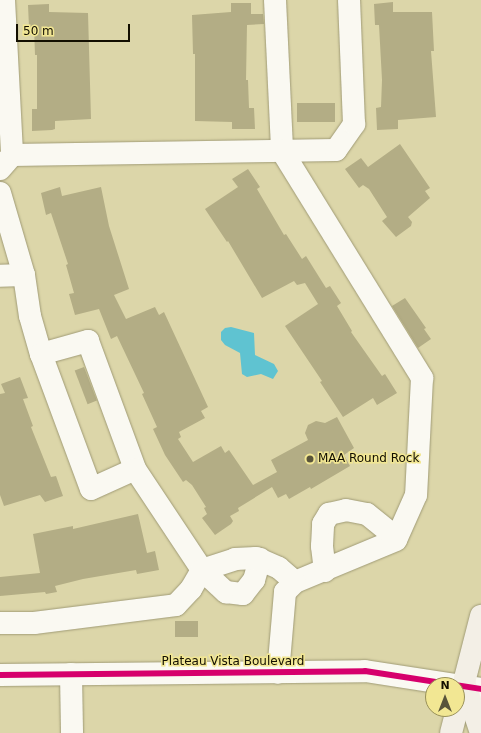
<!DOCTYPE html>
<html>
<head>
<meta charset="utf-8">
<style>
  body { margin:0 }
  #map { position:relative; width:481px; height:733px; overflow:hidden; background:#dcd6a9; font-family:"DejaVu Sans",sans-serif }
  div>[style] { position:absolute }
  .water>* { inset:0; background:#5fc3d1 }
  .building>* { inset:0; background:#b3ad85; transform-origin:0 0 }
  .roads { filter:drop-shadow(0 0 1px #a09b76) drop-shadow(0 0 1px #a09b76) }
  .minor>* { height:22px; margin:-11px; padding:0 11px; transform-origin:11px; border-radius:11px; background:#faf9f2 }
  .major>* { height:22px; margin:-11px; padding:0 11px; transform-origin:11px; border-radius:11px; background:#f3efe6 }
  .cycleway>* { height:6px; margin:-3px; padding:0 3px; transform-origin:3px; border-radius:3px; background:#d6006c }
  .dots>* { width:11px; height:11px; translate:-50% -50%; box-sizing:border-box; border:2px solid #f2e793; border-radius:50% }
  span { translate:-50% -50%; white-space:nowrap; text-align:center; line-height:1.15; -webkit-text-stroke:3px #f2e793; paint-order:stroke }
  .poi-label { font-size:12px; color:#120e00 }
  .left { translate:0 -50%; text-align:left }
  .street-label { font-size:12px; color:#120e00 }
  .north { position:absolute; left:425px; top:677px; width:40px; height:40px; box-sizing:border-box; background:#f2e793; border:1px solid #989058; border-radius:50%; rotate:0deg; font-size:11px; font-weight:700; line-height:16px; text-align:center; color:#120e00 }
  .north::after { content:''; display:block; margin:auto; width:14px; height:18px; background:#59543b; clip-path:polygon(50% 0,100% 100%,50% 72%,0 100%) }
  .scale { position:absolute; left:16px; top:24px; width:114px; height:18px; box-sizing:border-box; border:2px solid #120e00; border-top:0; padding-left:5px; font-size:12px; line-height:14px; white-space:nowrap; color:#120e00; -webkit-text-stroke:3px #f2e793; paint-order:stroke }
</style>
</head>
<body>
<div id="map">
  <div class="water">
    <i style="clip-path:polygon(231px 327px,254px 333px,255px 355px,274px 364px,278px 371px,273px 379px,261px 374px,247px 377px,242px 374px,240px 353px,225px 345px,221px 340px,221px 332px,225px 328px)"></i>
  </div>
  <div class="building">
    <i style="clip-path:polygon(393px 2px,393px 12px,432px 12px,434px 51px,431px 51px,436px 117px,398px 120px,398px 129px,377px 130px,376px 108px,381px 107px,382px 80px,379px 25px,375px 25px,374px 4px)"></i>
    <i style="clip-path:polygon(231px 3px,251px 3px,251px 14px,263px 14px,264px 24px,247px 25px,246px 80px,248px 80px,249px 108px,254px 108px,255px 129px,232px 129px,232px 122px,195px 121px,195px 54px,193px 54px,192px 15px,231px 12px)"></i>
    <i style="clip-path:polygon(49px 4px,49px 12px,88px 13px,91px 119px,55px 121px,55px 129px,52px 130px,32px 131px,32px 109px,37px 109px,37px 55px,35px 55px,34px 27px,29px 27px,28px 5px)"></i>
    <i style="left:335px;top:103px;width:19px;height:38px;rotate:90deg"></i>
    <i style="clip-path:polygon(400px 144px,430px 188px,425px 191px,430px 198px,408px 217px,412px 222px,411px 226px,396px 237px,382px 221px,387px 217px,369px 189px,363px 185px,359px 188px,345px 169px,361px 158px,368px 167px)"></i>
    <i style="clip-path:polygon(248px 169px,260px 187px,257px 189px,284px 235px,286px 234px,302px 259px,306px 256px,326px 288px,330px 286px,341px 303px,337px 306px,352px 331px,351px 332px,382px 376px,385px 374px,397px 393px,377px 405px,373px 398px,343px 417px,320px 382px,322px 381px,285px 326px,318px 304px,305px 283px,297px 285px,294px 281px,262px 298px,228px 241px,227px 242px,205px 209px,238px 187px,232px 179px)"></i>
    <i style="clip-path:polygon(60px 187px,62px 196px,101px 187px,109px 226px,129px 289px,114px 295px,126px 319px,155px 307px,159px 315px,164px 312px,208px 407px,201px 411px,205px 418px,179px 432px,181px 437px,178px 439px,193px 462px,221px 446px,225px 453px,229px 450px,253px 485px,277px 472px,271px 460px,308px 440px,305px 433px,308px 425px,316px 421px,325px 423px,337px 417px,354px 448px,344px 455px,350px 466px,311px 489px,310px 487px,289px 499px,286px 494px,278px 498px,272px 487px,238px 508px,239px 511px,230px 516px,233px 521px,231px 524px,215px 535px,202px 518px,207px 514px,204px 508px,206px 507px,192px 485px,186px 480px,183px 482px,165px 455px,153px 429px,157px 427px,142px 394px,144px 393px,117px 336px,111px 339px,99px 309px,75px 315px,69px 294px,74px 293px,66px 265px,68px 264px,51px 213px,46px 215px,41px 193px)"></i>
    <i style="clip-path:polygon(405px 298px,426px 328px,424px 329px,431px 339px,418px 348px,392px 306px)"></i>
    <i style="left:84px;top:367px;width:36px;height:10px;rotate:69deg"></i>
    <i style="clip-path:polygon(20px 377px,28px 398px,23px 399px,33px 426px,31px 427px,51px 477px,56px 476px,63px 496px,45px 502px,40px 495px,4px 506px,0 495px,0 394px,5px 393px,1px 384px)"></i>
    <i style="clip-path:polygon(138px 514px,147px 553px,155px 551px,159px 570px,137px 574px,136px 570px,83px 579px,55px 586px,57px 592px,46px 594px,45px 592px,0 596px,0 577px,40px 573px,33px 534px,73px 526px,73px 529px)"></i>
    <i style="left:175px;top:621px;width:23px;height:16px"></i>
  </div>
  <div class="roads">
    <div class="minor">
      <i style="left:4px;top:0;width:155px;rotate:87deg"></i>
      <i style="left:275px;top:0;width:151px;rotate:87.3deg"></i>
      <i style="left:282px;top:151px;width:267px;rotate:58.3deg"></i>
      <i style="left:422px;top:378px;width:117px;rotate:92.9deg"></i>
      <i style="left:416px;top:495px;width:49px;rotate:114deg"></i>
      <i style="left:396px;top:540px;width:109px;rotate:157.4deg"></i>
      <i style="left:295px;top:582px;width:14px;rotate:135deg"></i>
      <i style="left:285px;top:592px;width:81px;rotate:94.9deg"></i>
      <i style="left:0;top:169px;width:18px;rotate:-49deg"></i>
      <i style="left:12px;top:155px;width:324px;rotate:-0.9deg"></i>
      <i style="left:336px;top:150px;width:32px;rotate:-55deg"></i>
      <i style="left:354px;top:124px;width:124px;rotate:-92.3deg"></i>
      <i style="left:0;top:193px;width:85px;rotate:73.7deg"></i>
      <i style="left:24px;top:275px;width:24px;rotate:178deg"></i>
      <i style="left:24px;top:275px;width:41px;rotate:81.7deg"></i>
      <i style="left:30px;top:316px;width:40px;rotate:74deg"></i>
      <i style="left:41px;top:354px;width:49px;rotate:-15.5deg"></i>
      <i style="left:88px;top:341px;width:136px;rotate:69.8deg"></i>
      <i style="left:135px;top:469px;width:121px;rotate:56.4deg"></i>
      <i style="left:202px;top:570px;width:33px;rotate:43deg"></i>
      <i style="left:226px;top:592px;width:17px;rotate:7deg"></i>
      <i style="left:243px;top:594px;width:18px;rotate:-52deg"></i>
      <i style="left:254px;top:580px;width:22px;rotate:-74deg"></i>
      <i style="left:41px;top:354px;width:144px;rotate:69.7deg"></i>
      <i style="left:91px;top:489px;width:48px;rotate:-24.4deg"></i>
      <i style="left:325px;top:571px;width:25px;rotate:-97deg"></i>
      <i style="left:322px;top:546px;width:22px;rotate:-87deg"></i>
      <i style="left:323px;top:524px;width:12px;rotate:-59deg"></i>
      <i style="left:329px;top:514px;width:17px;rotate:-13deg"></i>
      <i style="left:346px;top:510px;width:21px;rotate:11deg"></i>
      <i style="left:367px;top:514px;width:38px;rotate:39deg"></i>
      <i style="left:0;top:623px;width:34px"></i>
      <i style="left:34px;top:623px;width:143px;rotate:-7.2deg"></i>
      <i style="left:176px;top:605px;width:22px;rotate:-47deg"></i>
      <i style="left:191px;top:589px;width:22px;rotate:-60deg"></i>
      <i style="left:202px;top:570px;width:35px;rotate:-18deg"></i>
      <i style="left:235px;top:559px;width:21px;rotate:-3deg"></i>
      <i style="left:256px;top:558px;width:25px;rotate:23deg"></i>
      <i style="left:279px;top:568px;width:21px;rotate:41deg"></i>
      <i style="left:71px;top:674px;width:59px;rotate:89deg"></i>
      <i style="left:0;top:675px;width:365px;rotate:-0.6deg"></i>
      <i style="left:365px;top:671px;width:117px;rotate:8.8deg"></i>
    </div>
    <div class="major">
      <i style="left:465px;top:685px;width:51px;rotate:71.6deg"></i>
      <i style="left:451px;top:733px;width:121px;rotate:-75.6deg"></i>
    </div>
  </div>
  <div class="cycleway">
    <i style="left:0;top:675px;width:365px;rotate:-0.6deg"></i>
    <i style="left:365px;top:671px;width:117px;rotate:8.8deg"></i>
  </div>
  <div class="dots">
    <i style="left:310px;top:459px;background:#59543b"></i>
  </div>
  <div class="poi-label">
    <span class="left" style="left:318px;top:459px">MAA Round Rock</span>
  </div>
  <div class="street-label">
    <span style="left:233px;top:662px">Plateau Vista Boulevard</span>
  </div>
  <div class="north">N</div>
  <div class="scale">50 m</div>
</div>
</body>
</html>
